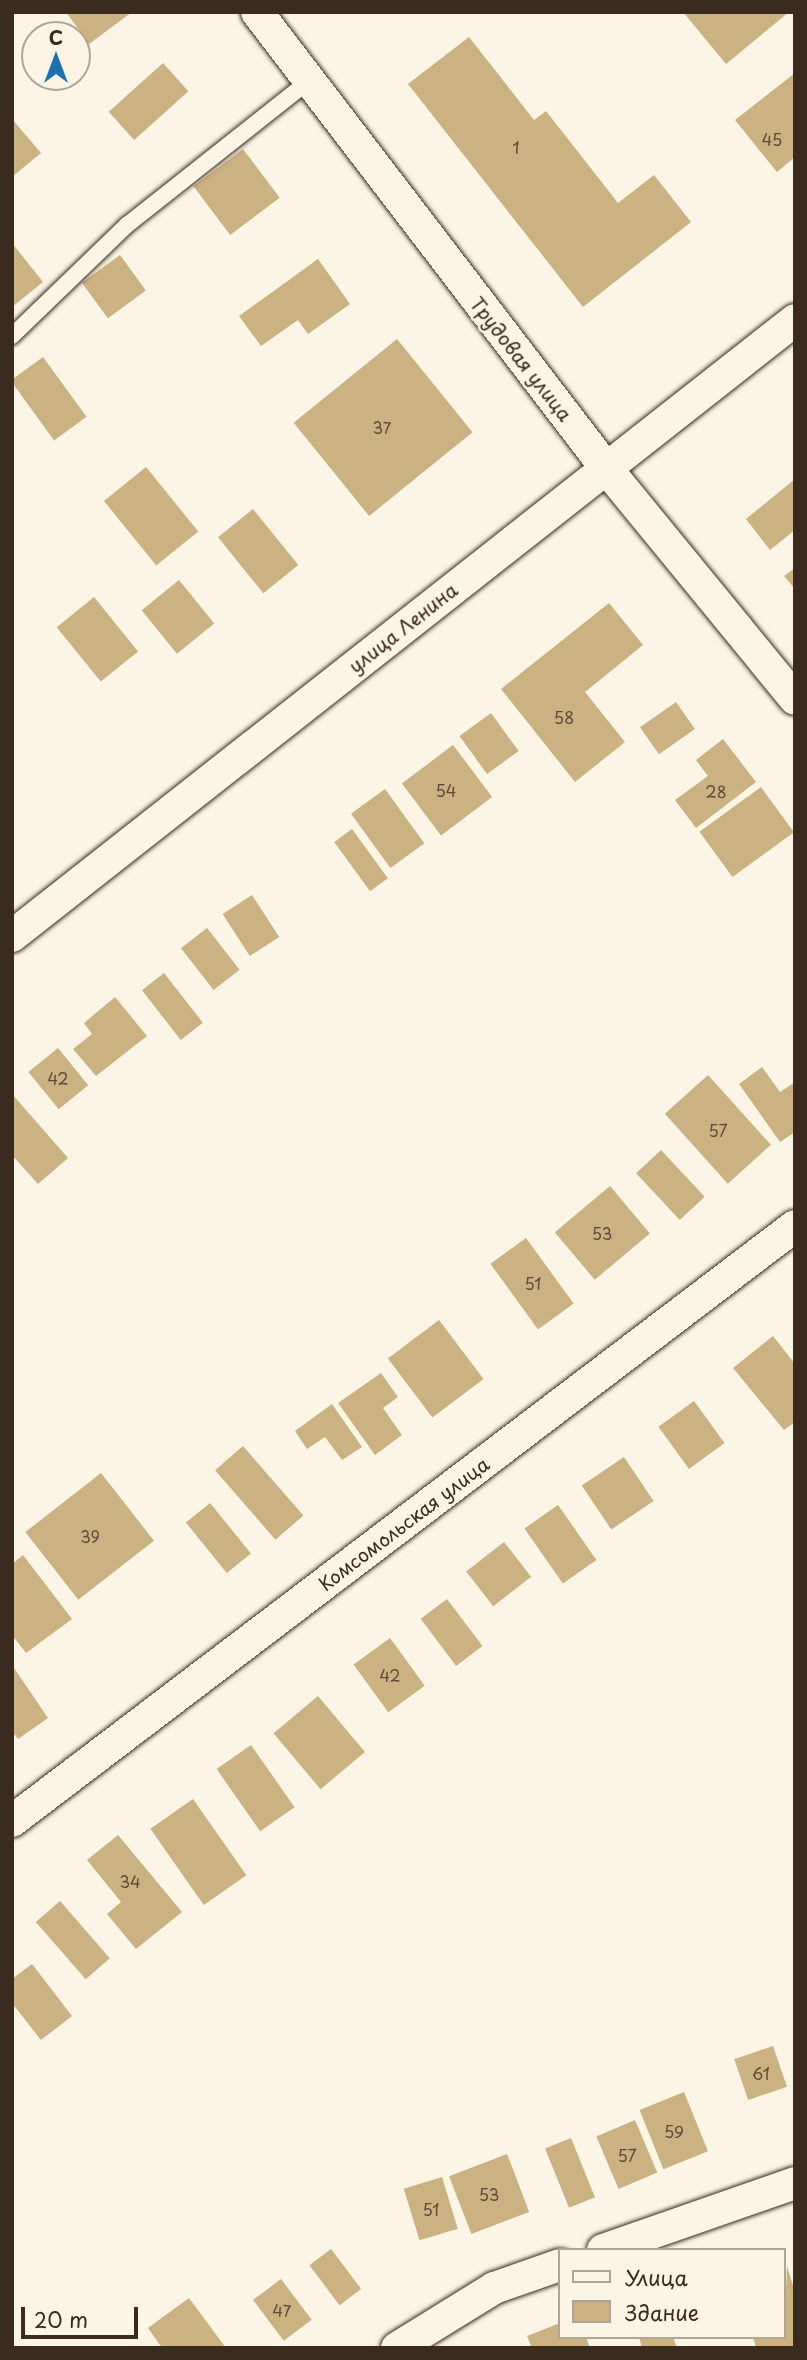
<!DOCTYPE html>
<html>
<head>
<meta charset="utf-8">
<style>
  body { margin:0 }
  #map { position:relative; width:807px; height:2360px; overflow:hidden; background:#fcf5e5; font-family:"Playpen Sans",sans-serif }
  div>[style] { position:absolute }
  .building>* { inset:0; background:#cab282; transform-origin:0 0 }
  .roads { filter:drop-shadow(0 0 2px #3b2a1e) drop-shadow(0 0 2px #3b2a1e) }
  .service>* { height:16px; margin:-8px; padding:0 8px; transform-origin:8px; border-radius:8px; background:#fcf5e5 }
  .minor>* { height:32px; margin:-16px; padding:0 16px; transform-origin:16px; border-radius:16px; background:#fcf5e5 }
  span { translate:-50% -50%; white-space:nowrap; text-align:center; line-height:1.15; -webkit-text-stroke:5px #fcf5e5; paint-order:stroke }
  .number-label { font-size:16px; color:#5f4c37 }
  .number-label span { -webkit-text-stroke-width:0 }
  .street-label { font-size:19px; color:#3b2a1e }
  .frame { position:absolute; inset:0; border:14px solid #3b2a1e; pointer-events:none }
  .legend { position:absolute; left:558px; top:2248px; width:228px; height:91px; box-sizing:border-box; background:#fcf5e5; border:2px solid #afa495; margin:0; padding:9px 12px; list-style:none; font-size:21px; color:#3b2a1e }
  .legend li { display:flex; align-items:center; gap:14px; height:35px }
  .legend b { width:35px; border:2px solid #afa495 }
  .north { position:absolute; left:21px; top:21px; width:70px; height:70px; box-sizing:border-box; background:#fcf5e5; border:2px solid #afa495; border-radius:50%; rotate:0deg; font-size:19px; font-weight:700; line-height:28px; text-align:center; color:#3b2a1e }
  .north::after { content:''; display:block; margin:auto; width:24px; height:32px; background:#1f6fb2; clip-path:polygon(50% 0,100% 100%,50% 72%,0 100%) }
  .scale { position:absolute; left:21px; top:2307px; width:117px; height:32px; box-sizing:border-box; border:4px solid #3b2a1e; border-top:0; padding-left:9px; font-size:21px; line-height:24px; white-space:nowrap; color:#3b2a1e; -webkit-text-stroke:5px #fcf5e5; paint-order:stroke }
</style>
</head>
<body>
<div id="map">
  <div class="building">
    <i style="clip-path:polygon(66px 12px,132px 12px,89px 44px)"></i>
    <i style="clip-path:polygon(683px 12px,789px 12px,726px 64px)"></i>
    <i style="clip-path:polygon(469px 37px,534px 120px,546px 111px,618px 203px,654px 175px,691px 222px,583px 307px,408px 84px)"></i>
    <i style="left:163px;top:63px;width:38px;height:73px;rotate:48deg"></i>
    <i style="clip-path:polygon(795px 73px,795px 157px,777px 172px,735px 120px)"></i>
    <i style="clip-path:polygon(12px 119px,41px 153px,12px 177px)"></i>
    <i style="left:243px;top:149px;width:61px;height:62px;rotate:53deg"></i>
    <i style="clip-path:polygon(12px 243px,43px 282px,12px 307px)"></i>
    <i style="left:120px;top:255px;width:44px;height:47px;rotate:54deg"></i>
    <i style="clip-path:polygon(318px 259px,350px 304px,308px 334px,298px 320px,261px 346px,239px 316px)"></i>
    <i style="left:397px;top:339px;width:120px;height:133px;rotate:51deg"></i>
    <i style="left:43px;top:357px;width:74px;height:40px;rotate:54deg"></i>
    <i style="left:146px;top:467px;width:83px;height:54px;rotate:51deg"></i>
    <i style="clip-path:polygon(795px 479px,795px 530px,770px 550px,746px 519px)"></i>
    <i style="left:253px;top:509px;width:72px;height:45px;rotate:51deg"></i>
    <i style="clip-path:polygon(795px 568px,795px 589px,784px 576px)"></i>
    <i style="left:179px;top:580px;width:56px;height:48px;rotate:51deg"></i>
    <i style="left:94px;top:597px;width:70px;height:48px;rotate:51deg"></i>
    <i style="clip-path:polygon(609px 603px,643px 645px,585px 692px,625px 742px,575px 782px,501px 689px)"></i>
    <i style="left:676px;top:702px;width:33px;height:44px;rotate:55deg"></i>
    <i style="left:491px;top:713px;width:47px;height:39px;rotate:54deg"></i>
    <i style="clip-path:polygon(723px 739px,756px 782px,696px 828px,675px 800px,708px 776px,696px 760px)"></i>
    <i style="left:453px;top:745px;width:65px;height:64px;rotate:53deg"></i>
    <i style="left:761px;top:787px;width:56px;height:76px;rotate:54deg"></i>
    <i style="left:385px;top:789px;width:67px;height:42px;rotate:54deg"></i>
    <i style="left:352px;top:829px;width:61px;height:22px;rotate:54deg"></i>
    <i style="left:252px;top:895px;width:50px;height:35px;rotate:57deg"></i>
    <i style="left:207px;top:928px;width:53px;height:33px;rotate:52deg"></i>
    <i style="left:164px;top:973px;width:63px;height:28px;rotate:52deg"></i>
    <i style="clip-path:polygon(115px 997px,147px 1036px,96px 1076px,73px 1049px,92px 1034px,84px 1023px)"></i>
    <i style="left:58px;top:1048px;width:48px;height:38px;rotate:51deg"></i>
    <i style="clip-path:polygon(762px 1067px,780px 1092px,795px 1082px,795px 1132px,780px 1142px,739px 1084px)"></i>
    <i style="left:708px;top:1075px;width:94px;height:58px;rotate:48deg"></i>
    <i style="clip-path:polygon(12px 1094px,68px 1158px,38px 1184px,12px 1155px)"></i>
    <i style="left:661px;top:1150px;width:64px;height:34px;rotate:47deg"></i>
    <i style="left:610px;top:1186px;width:62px;height:72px;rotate:50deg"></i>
    <i style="left:526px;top:1238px;width:81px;height:44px;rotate:54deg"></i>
    <i style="left:439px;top:1320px;width:74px;height:64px;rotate:53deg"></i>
    <i style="clip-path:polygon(773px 1336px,795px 1364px,795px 1422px,784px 1430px,733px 1368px)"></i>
    <i style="clip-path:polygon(381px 1373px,398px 1397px,383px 1408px,402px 1435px,375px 1455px,338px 1403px)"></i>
    <i style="left:694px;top:1401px;width:52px;height:44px;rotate:54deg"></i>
    <i style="clip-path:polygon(332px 1404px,362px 1447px,342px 1460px,325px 1437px,307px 1449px,295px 1431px)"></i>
    <i style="left:243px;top:1446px;width:92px;height:37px;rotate:49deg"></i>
    <i style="left:624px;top:1457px;width:53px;height:51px;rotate:56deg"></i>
    <i style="left:101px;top:1473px;width:86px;height:96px;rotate:52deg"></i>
    <i style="left:210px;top:1503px;width:65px;height:31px;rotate:51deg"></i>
    <i style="left:558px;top:1505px;width:67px;height:41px;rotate:55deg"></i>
    <i style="left:504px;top:1542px;width:44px;height:48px;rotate:52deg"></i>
    <i style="clip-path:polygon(23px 1555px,72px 1619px,26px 1653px,12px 1635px,12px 1564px)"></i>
    <i style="left:447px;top:1599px;width:59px;height:33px;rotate:53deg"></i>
    <i style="left:390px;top:1638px;width:59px;height:45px;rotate:54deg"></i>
    <i style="clip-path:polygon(12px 1665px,48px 1718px,18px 1739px,12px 1731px)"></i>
    <i style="left:318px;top:1696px;width:73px;height:58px;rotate:50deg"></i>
    <i style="left:251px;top:1745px;width:76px;height:42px;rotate:55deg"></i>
    <i style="left:193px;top:1799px;width:93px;height:52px;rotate:55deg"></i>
    <i style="clip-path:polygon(118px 1835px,182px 1912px,136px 1949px,107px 1914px,121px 1902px,87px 1860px)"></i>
    <i style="left:60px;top:1901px;width:76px;height:32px;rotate:49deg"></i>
    <i style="clip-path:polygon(32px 1964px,72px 2016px,41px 2040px,12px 2003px,12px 1979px)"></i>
    <i style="left:773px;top:2046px;width:43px;height:41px;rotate:71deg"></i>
    <i style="left:684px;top:2092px;width:64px;height:48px;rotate:68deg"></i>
    <i style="left:635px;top:2120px;width:57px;height:42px;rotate:67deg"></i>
    <i style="left:571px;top:2138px;width:64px;height:28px;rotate:68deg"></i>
    <i style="left:507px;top:2154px;width:62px;height:62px;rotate:69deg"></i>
    <i style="left:442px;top:2177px;width:54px;height:40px;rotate:73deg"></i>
    <i style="left:331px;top:2249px;width:50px;height:27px;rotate:53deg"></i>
    <i style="clip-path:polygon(787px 2266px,795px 2292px,795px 2348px,756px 2348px,753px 2337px,784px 2337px)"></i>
    <i style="left:281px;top:2279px;width:51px;height:35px;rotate:53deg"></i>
    <i style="clip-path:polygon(189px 2298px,226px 2348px,162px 2348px,148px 2328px)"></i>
    <i style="clip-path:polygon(560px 2323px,560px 2337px,586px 2337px,590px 2348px,532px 2348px,527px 2336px)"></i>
    <i style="clip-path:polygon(639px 2337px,673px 2337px,677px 2348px,642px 2348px)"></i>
  </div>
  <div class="roads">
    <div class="service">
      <i style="left:12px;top:336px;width:160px;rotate:-44deg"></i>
      <i style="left:127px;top:225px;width:228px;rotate:-38.4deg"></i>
    </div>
    <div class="minor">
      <i style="left:257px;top:12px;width:574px;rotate:52.57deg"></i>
      <i style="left:606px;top:468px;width:298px;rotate:50.7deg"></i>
      <i style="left:12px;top:936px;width:996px;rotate:-38.19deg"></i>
      <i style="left:12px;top:1821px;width:983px;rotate:-37.23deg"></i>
      <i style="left:603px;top:2250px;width:203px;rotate:-19.2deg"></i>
      <i style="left:397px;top:2348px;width:114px;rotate:-31.7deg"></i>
      <i style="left:494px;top:2288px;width:70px;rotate:-19.2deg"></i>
    </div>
  </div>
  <div class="number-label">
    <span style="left:772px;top:139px">45</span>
    <span style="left:516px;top:147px">1</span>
    <span style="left:382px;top:427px">37</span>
    <span style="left:564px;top:717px">58</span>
    <span style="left:446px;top:790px">54</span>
    <span style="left:716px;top:791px">28</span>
    <span style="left:58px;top:1078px">42</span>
    <span style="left:718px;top:1130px">57</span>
    <span style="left:602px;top:1233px">53</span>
    <span style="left:533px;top:1283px">51</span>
    <span style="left:90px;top:1536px">39</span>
    <span style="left:390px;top:1675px">42</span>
    <span style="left:130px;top:1881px">34</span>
    <span style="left:761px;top:2073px">61</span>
    <span style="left:674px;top:2131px">59</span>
    <span style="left:627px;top:2155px">57</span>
    <span style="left:489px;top:2194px">53</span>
    <span style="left:431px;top:2209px">51</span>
    <span style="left:282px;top:2310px">47</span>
  </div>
  <div class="street-label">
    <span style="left:521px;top:359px;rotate:52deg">Трудовая улица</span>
    <span style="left:403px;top:628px;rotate:-38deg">улица Ленина</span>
    <span style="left:404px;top:1524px;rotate:-37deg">Комсомольская улица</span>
  </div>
  <div class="frame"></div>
  <ul class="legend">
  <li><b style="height:9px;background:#fcf5e5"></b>Улица</li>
  <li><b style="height:19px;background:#cab282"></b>Здание</li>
  </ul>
  <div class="north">С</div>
  <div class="scale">20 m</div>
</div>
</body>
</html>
